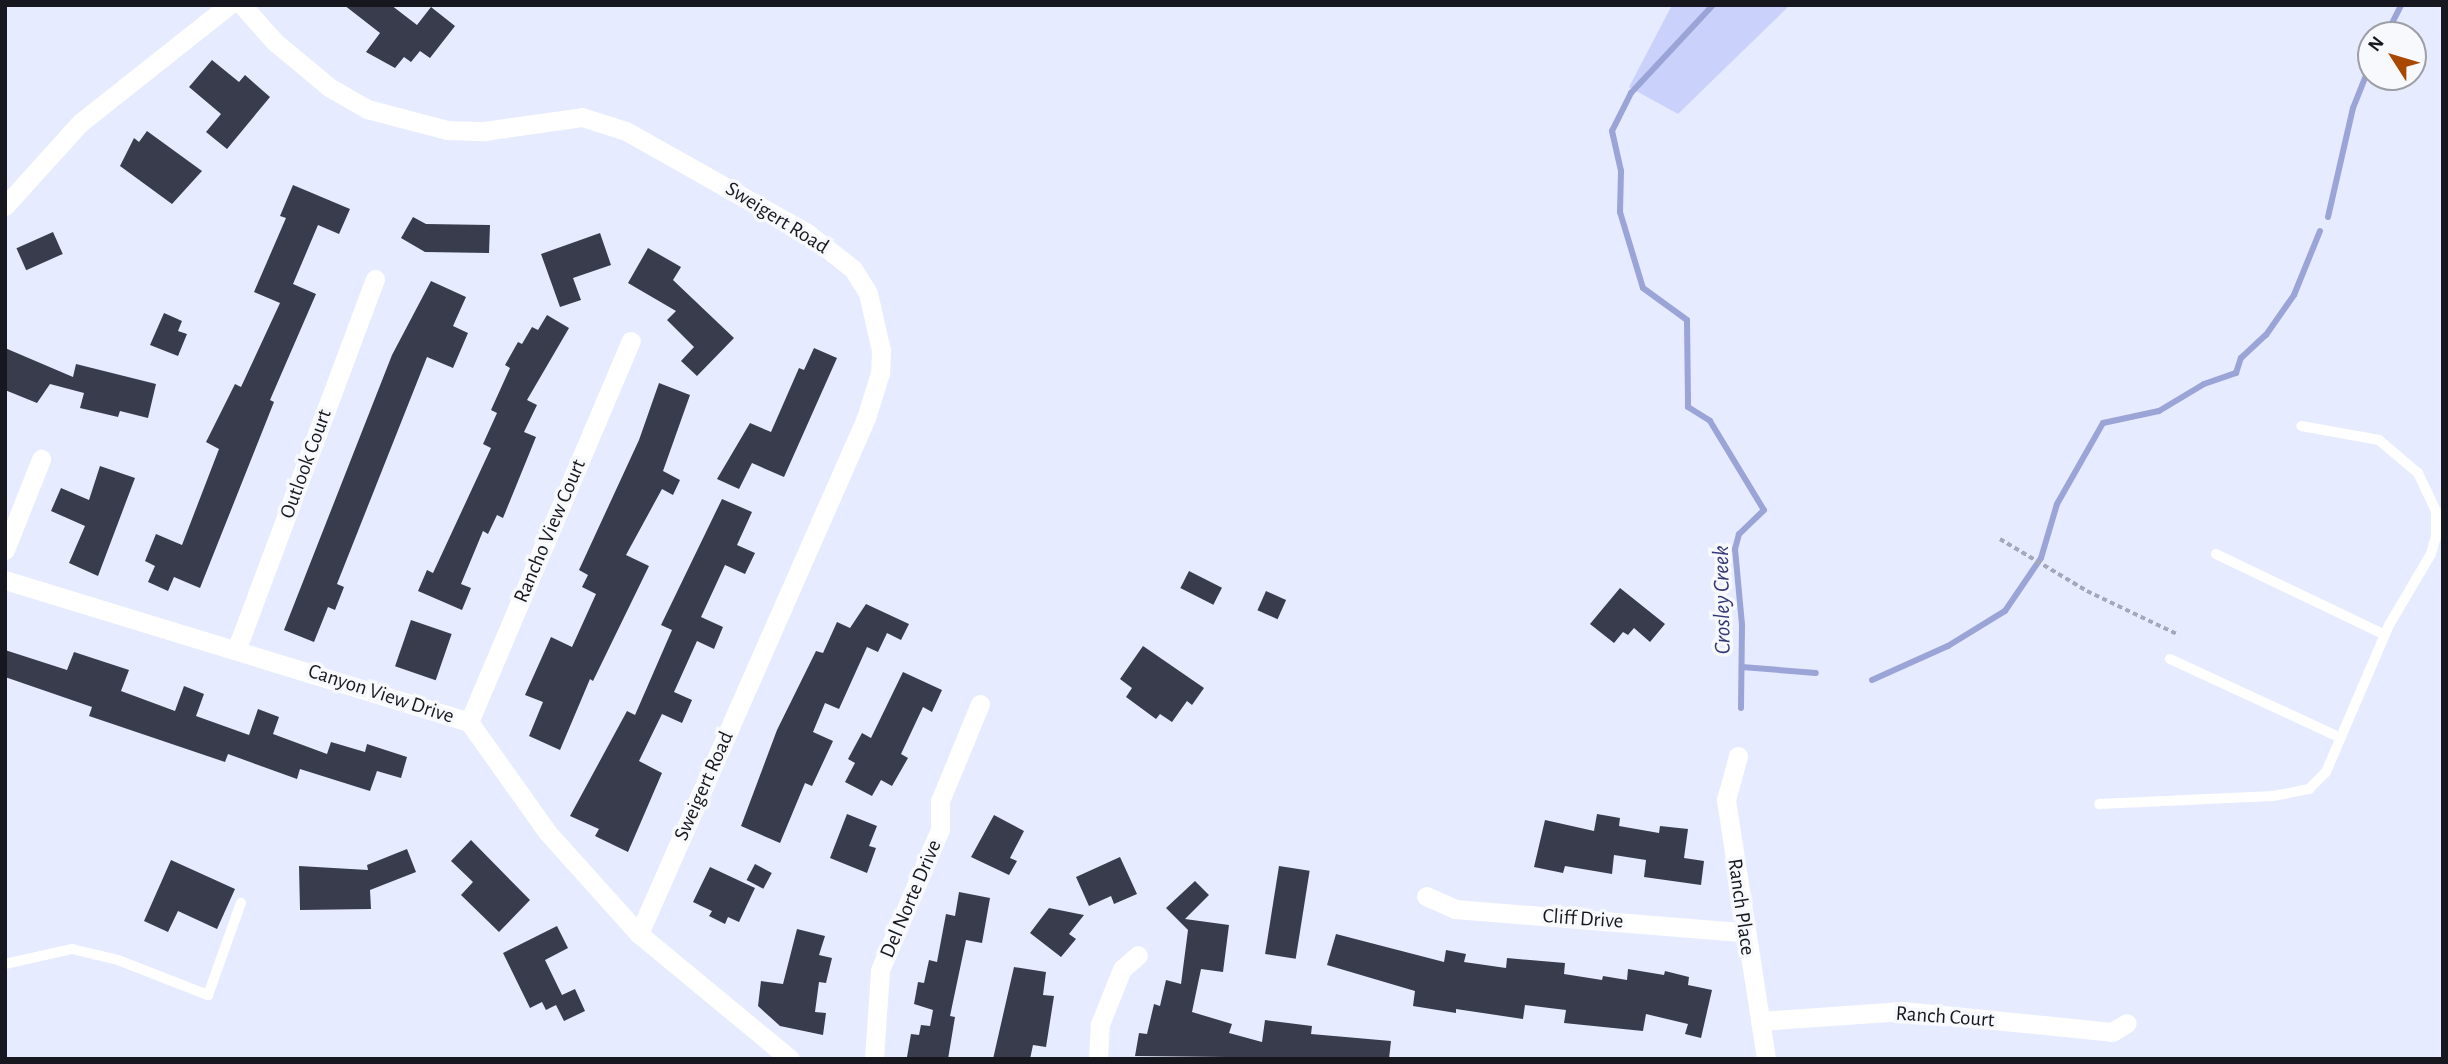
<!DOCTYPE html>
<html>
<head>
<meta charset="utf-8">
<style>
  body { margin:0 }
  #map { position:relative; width:2448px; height:1064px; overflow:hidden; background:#e6ebff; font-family:"Alegreya Sans",sans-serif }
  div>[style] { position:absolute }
  .green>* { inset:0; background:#cad2fb }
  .stream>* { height:6px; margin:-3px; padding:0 3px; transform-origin:3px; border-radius:3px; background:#9ba4d6 }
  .building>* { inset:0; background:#393c4c; transform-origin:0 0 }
  .path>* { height:3.5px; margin-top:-1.75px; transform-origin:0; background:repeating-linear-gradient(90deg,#a4a8b8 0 5px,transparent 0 8.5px) }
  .lane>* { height:10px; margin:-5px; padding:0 5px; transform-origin:5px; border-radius:5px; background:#fff }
  .street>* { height:19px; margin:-9.5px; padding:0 9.5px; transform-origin:9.5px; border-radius:9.5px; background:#fff }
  span { translate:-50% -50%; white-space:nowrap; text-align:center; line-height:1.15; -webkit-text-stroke:7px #f8f9fd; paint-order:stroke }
  .street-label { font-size:21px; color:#17181f }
  .water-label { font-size:23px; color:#323875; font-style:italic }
  .frame { position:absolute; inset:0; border:7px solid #17181f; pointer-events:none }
  .north { position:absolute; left:2357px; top:21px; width:70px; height:70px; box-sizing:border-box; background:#f8f9fd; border:2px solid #9e9fa4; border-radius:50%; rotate:307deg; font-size:19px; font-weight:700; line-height:28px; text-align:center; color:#17181f }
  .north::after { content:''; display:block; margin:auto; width:24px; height:32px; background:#a94800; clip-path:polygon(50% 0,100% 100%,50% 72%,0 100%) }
</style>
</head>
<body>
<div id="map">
  <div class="green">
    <i style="clip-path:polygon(1672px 5px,1790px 5px,1678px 114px,1629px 87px)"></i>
  </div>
  <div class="stream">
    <i style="left:1713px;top:5px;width:120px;rotate:133deg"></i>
    <i style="left:1631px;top:93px;width:42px;rotate:116.6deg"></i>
    <i style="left:1612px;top:131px;width:41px;rotate:77.3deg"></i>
    <i style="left:1621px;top:171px;width:41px;rotate:91.4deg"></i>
    <i style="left:1620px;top:212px;width:79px;rotate:73.2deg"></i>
    <i style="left:1643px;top:288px;width:54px;rotate:36deg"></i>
    <i style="left:1687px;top:320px;width:87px;rotate:89.3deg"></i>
    <i style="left:1688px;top:407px;width:26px;rotate:32deg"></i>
    <i style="left:1710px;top:421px;width:104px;rotate:58.8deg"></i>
    <i style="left:1764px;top:510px;width:35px;rotate:136deg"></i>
    <i style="left:1739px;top:534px;width:16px;rotate:105deg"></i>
    <i style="left:1735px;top:549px;width:76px;rotate:84.7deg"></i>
    <i style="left:1742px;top:625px;width:83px;rotate:90.7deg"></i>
    <i style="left:2386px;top:35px;width:34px;rotate:-63deg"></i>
    <i style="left:2328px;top:217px;width:112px;rotate:-77.1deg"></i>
    <i style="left:2353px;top:108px;width:48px;rotate:-68.2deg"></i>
    <i style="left:1742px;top:667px;width:74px;rotate:4.6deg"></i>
    <i style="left:1872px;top:680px;width:83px;rotate:-24.1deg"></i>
    <i style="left:1948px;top:646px;width:67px;rotate:-31.6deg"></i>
    <i style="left:2005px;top:611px;width:64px;rotate:-55.8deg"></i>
    <i style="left:2041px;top:558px;width:56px;rotate:-73.5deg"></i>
    <i style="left:2057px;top:504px;width:93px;rotate:-60.4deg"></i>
    <i style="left:2103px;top:423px;width:57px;rotate:-12.1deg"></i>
    <i style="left:2159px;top:411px;width:52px;rotate:-31deg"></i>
    <i style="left:2204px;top:384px;width:34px;rotate:-19deg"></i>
    <i style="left:2236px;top:373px;width:16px;rotate:-72deg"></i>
    <i style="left:2241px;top:358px;width:34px;rotate:-43deg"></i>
    <i style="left:2266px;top:335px;width:49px;rotate:-55deg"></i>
    <i style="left:2294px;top:295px;width:69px;rotate:-67.9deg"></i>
  </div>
  <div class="building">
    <i style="clip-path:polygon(344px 5px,391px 5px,417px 25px,431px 7px,455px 26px,430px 58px,420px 51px,411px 62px,404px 57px,395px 68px,366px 52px,380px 33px)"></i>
    <i style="clip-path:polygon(212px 60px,239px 82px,245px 75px,270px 97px,227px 149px,206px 132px,221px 114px,189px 87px)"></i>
    <i style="clip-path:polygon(147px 131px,202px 171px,172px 204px,120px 166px,134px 138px,139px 142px)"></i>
    <i style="clip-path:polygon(293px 185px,350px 209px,339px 234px,318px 225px,293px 284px,316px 294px,270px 400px,274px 402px,200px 588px,174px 577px,168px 591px,148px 582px,155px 566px,145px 561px,156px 534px,182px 545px,219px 449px,206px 442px,235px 384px,241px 387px,280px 303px,254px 292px,286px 218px,280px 216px)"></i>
    <i style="clip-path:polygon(413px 217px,426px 224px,490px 225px,489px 253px,425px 252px,401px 238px)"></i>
    <i style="left:53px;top:232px;width:24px;height:40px;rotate:66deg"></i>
    <i style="clip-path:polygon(600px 233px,611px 265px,573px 278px,581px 300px,560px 307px,541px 254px)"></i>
    <i style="clip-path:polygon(648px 248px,681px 267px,673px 280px,734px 338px,697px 376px,681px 361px,694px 347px,667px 320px,676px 311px,628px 283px)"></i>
    <i style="clip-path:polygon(431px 281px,466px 297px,453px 326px,468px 333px,453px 368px,427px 357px,337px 584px,344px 587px,335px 610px,328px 607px,314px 642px,284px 630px,392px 355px)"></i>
    <i style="clip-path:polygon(164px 313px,182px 321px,178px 331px,187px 334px,178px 356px,150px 345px)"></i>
    <i style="clip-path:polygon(547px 315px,569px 328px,527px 400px,537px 405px,524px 432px,536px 437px,503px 518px,497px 515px,488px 534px,483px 531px,461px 584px,471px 588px,462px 610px,418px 591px,427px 570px,433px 573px,491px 448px,483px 444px,497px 413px,491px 410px,510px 368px,505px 365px,518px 342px,522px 344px,532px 327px,538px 330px)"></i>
    <i style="clip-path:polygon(5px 348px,73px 377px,76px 364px,156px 384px,148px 418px,120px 411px,118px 417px,80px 408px,84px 393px,50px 384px,37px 403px,5px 390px)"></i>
    <i style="clip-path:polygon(814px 348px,837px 358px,784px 477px,752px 463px,739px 489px,717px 479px,750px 423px,771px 432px,799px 368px,804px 370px)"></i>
    <i style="clip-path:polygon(659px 383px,690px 395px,663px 471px,680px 480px,673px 495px,662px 489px,626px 555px,649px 566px,593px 681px,590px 679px,560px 750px,529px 736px,543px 702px,525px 695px,551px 637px,572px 647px,596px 594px,582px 587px,588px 575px,579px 570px,639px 440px)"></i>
    <i style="clip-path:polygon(100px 466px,135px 478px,98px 576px,69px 563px,85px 526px,51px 511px,61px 488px,89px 500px)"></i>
    <i style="clip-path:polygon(722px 499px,752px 512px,737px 545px,755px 553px,745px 574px,725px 565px,701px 617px,723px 627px,714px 649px,697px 641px,674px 692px,692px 700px,682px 723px,662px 714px,639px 761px,662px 773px,628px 852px,595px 836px,599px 829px,570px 816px,627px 711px,635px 715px,672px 630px,661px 625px)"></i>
    <i style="left:1189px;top:571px;width:37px;height:19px;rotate:27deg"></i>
    <i style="clip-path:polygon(1620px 588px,1665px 624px,1650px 642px,1634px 628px,1628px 635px,1623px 632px,1614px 643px,1590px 624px)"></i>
    <i style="left:1266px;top:591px;width:22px;height:21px;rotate:24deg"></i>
    <i style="clip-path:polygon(866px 604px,909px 624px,901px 640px,887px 633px,878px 652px,867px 647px,839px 709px,825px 703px,813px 732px,833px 741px,812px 786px,805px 783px,780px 843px,741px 826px,777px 730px,816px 651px,823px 653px,837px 622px,850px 628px)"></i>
    <i style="left:411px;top:620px;width:43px;height:49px;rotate:19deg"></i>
    <i style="clip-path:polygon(1143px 646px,1204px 688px,1192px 705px,1187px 701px,1172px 722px,1160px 714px,1156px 719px,1126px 697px,1132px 688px,1120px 679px)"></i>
    <i style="clip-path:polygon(5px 650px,67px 670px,74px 652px,129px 670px,121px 691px,175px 711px,184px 686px,204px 694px,196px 716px,249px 735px,258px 709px,279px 717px,273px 734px,327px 754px,331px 742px,365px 752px,367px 744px,407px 757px,401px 778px,377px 771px,370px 791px,300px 769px,297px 779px,228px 754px,225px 762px,89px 716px,92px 707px,5px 677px)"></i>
    <i style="clip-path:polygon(903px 672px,942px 690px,932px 712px,923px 707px,901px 754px,908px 758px,892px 786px,881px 780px,872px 796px,845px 782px,855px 763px,848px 759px,862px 733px,871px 738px)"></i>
    <i style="clip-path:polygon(847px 814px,877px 826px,869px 846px,876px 848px,867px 873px,830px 858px)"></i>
    <i style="clip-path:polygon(1597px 814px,1620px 818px,1619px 826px,1659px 833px,1660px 826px,1688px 829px,1684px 858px,1704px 861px,1701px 885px,1644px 877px,1646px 860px,1614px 855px,1612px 874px,1565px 866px,1563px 873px,1534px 867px,1545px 820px,1594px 831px)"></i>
    <i style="clip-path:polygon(994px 815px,1024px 831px,1010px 858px,1017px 861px,1009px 875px,971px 857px)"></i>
    <i style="clip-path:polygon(471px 840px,530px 900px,499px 932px,461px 895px,473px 882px,451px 861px)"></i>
    <i style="clip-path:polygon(407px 849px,416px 872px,370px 890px,371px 909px,300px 910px,299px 866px,368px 870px,367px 865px)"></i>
    <i style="clip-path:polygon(1120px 857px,1137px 894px,1114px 904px,1111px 896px,1089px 906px,1076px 877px)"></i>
    <i style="clip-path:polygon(171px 860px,235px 889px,217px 929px,178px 911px,168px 932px,144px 921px)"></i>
    <i style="left:755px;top:864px;width:19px;height:18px;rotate:28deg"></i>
    <i style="left:1279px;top:866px;width:31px;height:89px;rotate:9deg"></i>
    <i style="clip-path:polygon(710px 867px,755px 888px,739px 922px,728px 917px,725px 924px,709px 916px,712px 911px,693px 902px)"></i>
    <i style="clip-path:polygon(1195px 881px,1209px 895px,1185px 919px,1229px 925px,1223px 972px,1201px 969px,1192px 1012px,1232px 1024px,1229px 1033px,1262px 1042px,1265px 1020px,1312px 1026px,1311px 1034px,1391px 1041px,1389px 1059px,1135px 1056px,1139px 1033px,1147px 1034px,1154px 1004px,1160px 1006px,1166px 980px,1181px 984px,1188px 930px,1166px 908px)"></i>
    <i style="clip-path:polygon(959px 892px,990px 898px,982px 943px,966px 940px,950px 1016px,955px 1017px,948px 1059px,907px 1057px,911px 1034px,919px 1035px,921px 1025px,930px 1026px,933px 1010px,914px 1004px,918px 982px,924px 983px,929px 960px,937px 962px,946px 914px,955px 916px)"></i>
    <i style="clip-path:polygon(1049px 908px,1084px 915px,1069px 934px,1076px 939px,1061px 957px,1030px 933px)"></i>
    <i style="clip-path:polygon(557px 926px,568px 948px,545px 960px,562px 995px,575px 989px,585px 1011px,564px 1021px,556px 1005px,546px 1010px,542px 1002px,530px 1008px,503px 953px)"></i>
    <i style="clip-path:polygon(797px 929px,825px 936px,819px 955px,832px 958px,826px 983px,819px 982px,815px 1012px,826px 1013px,823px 1035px,780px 1026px,758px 1006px,761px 981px,783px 984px)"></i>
    <i style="clip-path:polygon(1336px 934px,1444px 962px,1446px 950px,1466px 954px,1464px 962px,1506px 968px,1507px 958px,1565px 963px,1564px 974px,1602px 980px,1603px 976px,1627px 980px,1628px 969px,1664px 975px,1665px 971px,1689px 977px,1688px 985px,1712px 990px,1701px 1038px,1685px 1034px,1688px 1024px,1646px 1014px,1643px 1031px,1564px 1023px,1566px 1010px,1525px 1005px,1523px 1019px,1456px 1009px,1456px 1013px,1413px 1006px,1415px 991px,1327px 965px)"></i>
    <i style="clip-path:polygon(1014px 967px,1046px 972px,1043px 995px,1054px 996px,1046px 1047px,1033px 1045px,1030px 1059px,993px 1059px)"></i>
  </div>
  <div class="path">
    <i style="left:2000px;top:539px;width:101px;rotate:30.9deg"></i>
    <i style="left:2087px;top:591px;width:102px;rotate:25.6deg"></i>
  </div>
  <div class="lane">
    <i style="left:2216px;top:554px;width:187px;rotate:25.6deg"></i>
    <i style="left:2170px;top:659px;width:188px;rotate:24.8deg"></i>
    <i style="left:2099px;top:804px;width:174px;rotate:-2.6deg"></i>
    <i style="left:2273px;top:796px;width:37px;rotate:-11deg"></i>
    <i style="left:2309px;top:789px;width:24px;rotate:-45deg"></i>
    <i style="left:2326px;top:772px;width:160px;rotate:-66.8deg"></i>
    <i style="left:2389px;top:625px;width:82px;rotate:-59.4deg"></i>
    <i style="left:2431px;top:554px;width:18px;rotate:-74deg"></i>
    <i style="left:2436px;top:537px;width:26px;rotate:-90deg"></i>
    <i style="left:2436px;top:511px;width:42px;rotate:-115.3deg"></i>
    <i style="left:2418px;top:473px;width:51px;rotate:-139.8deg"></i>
    <i style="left:2379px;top:440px;width:79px;rotate:-169.8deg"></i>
    <i style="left:5px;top:964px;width:69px;rotate:-12.6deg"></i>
    <i style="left:72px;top:949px;width:47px;rotate:13.4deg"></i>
    <i style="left:118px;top:960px;width:97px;rotate:21.3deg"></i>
    <i style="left:208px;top:995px;width:98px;rotate:-70.3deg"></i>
  </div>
  <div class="street">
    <i style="left:242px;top:5px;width:50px;rotate:48.3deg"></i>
    <i style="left:275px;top:42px;width:70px;rotate:39.8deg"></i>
    <i style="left:329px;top:87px;width:44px;rotate:30.1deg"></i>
    <i style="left:367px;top:109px;width:83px;rotate:14.7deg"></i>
    <i style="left:447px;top:130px;width:37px;rotate:2deg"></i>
    <i style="left:484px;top:131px;width:99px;rotate:-8.1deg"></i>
    <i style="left:582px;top:117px;width:46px;rotate:17.7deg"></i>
    <i style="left:626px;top:131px;width:208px;rotate:29.4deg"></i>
    <i style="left:807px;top:233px;width:58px;rotate:38deg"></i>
    <i style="left:853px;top:269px;width:28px;rotate:58deg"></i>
    <i style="left:868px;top:293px;width:58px;rotate:77.2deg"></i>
    <i style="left:881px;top:350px;width:23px;rotate:92deg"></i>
    <i style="left:880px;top:373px;width:47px;rotate:107.3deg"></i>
    <i style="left:866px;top:418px;width:564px;rotate:113.75deg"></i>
    <i style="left:5px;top:206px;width:112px;rotate:-47.9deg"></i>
    <i style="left:80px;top:123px;width:190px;rotate:-38.4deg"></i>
    <i style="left:5px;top:550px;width:98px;rotate:-68.4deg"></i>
    <i style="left:5px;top:580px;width:485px;rotate:17deg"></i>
    <i style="left:469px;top:722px;width:136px;rotate:54.6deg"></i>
    <i style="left:548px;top:833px;width:136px;rotate:48deg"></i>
    <i style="left:639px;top:934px;width:196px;rotate:39.6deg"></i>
    <i style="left:237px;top:648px;width:394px;rotate:-69.5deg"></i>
    <i style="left:469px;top:722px;width:414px;rotate:-67deg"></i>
    <i style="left:1738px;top:756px;width:46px;rotate:105.3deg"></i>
    <i style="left:1726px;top:800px;width:262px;rotate:81.2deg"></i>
    <i style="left:1426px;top:896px;width:32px;rotate:24deg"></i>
    <i style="left:1455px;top:909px;width:289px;rotate:4.6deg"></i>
    <i style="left:1760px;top:1021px;width:143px;rotate:-4deg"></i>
    <i style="left:1903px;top:1011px;width:210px;rotate:5.7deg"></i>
    <i style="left:2112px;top:1032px;width:17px;rotate:-31deg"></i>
    <i style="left:874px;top:1059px;width:89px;rotate:-86.1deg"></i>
    <i style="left:880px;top:970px;width:153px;rotate:-66.9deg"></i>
    <i style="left:940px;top:829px;width:28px;rotate:-90deg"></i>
    <i style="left:940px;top:801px;width:105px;rotate:-67.6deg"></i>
    <i style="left:1098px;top:1059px;width:35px;rotate:-87deg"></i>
    <i style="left:1100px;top:1024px;width:59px;rotate:-68.2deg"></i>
    <i style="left:1122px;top:969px;width:21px;rotate:-41deg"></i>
  </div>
  <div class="street-label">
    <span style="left:777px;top:218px;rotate:32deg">Sweigert Road</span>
    <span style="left:306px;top:464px;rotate:-70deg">Outlook Court</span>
    <span style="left:550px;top:531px;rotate:-67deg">Rancho View Court</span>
    <span style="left:381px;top:694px;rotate:18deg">Canyon View Drive</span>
    <span style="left:704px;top:786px;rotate:-66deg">Sweigert Road</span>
    <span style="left:911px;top:899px;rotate:-67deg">Del Norte Drive</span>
    <span style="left:1741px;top:907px;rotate:82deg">Ranch Place</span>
    <span style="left:1583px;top:919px;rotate:4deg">Cliff Drive</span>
    <span style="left:1945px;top:1017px;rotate:4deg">Ranch Court</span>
  </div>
  <div class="water-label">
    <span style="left:1723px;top:600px;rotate:-91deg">Crosley Creek</span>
  </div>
  <div class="frame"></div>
  <div class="north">N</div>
</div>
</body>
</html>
